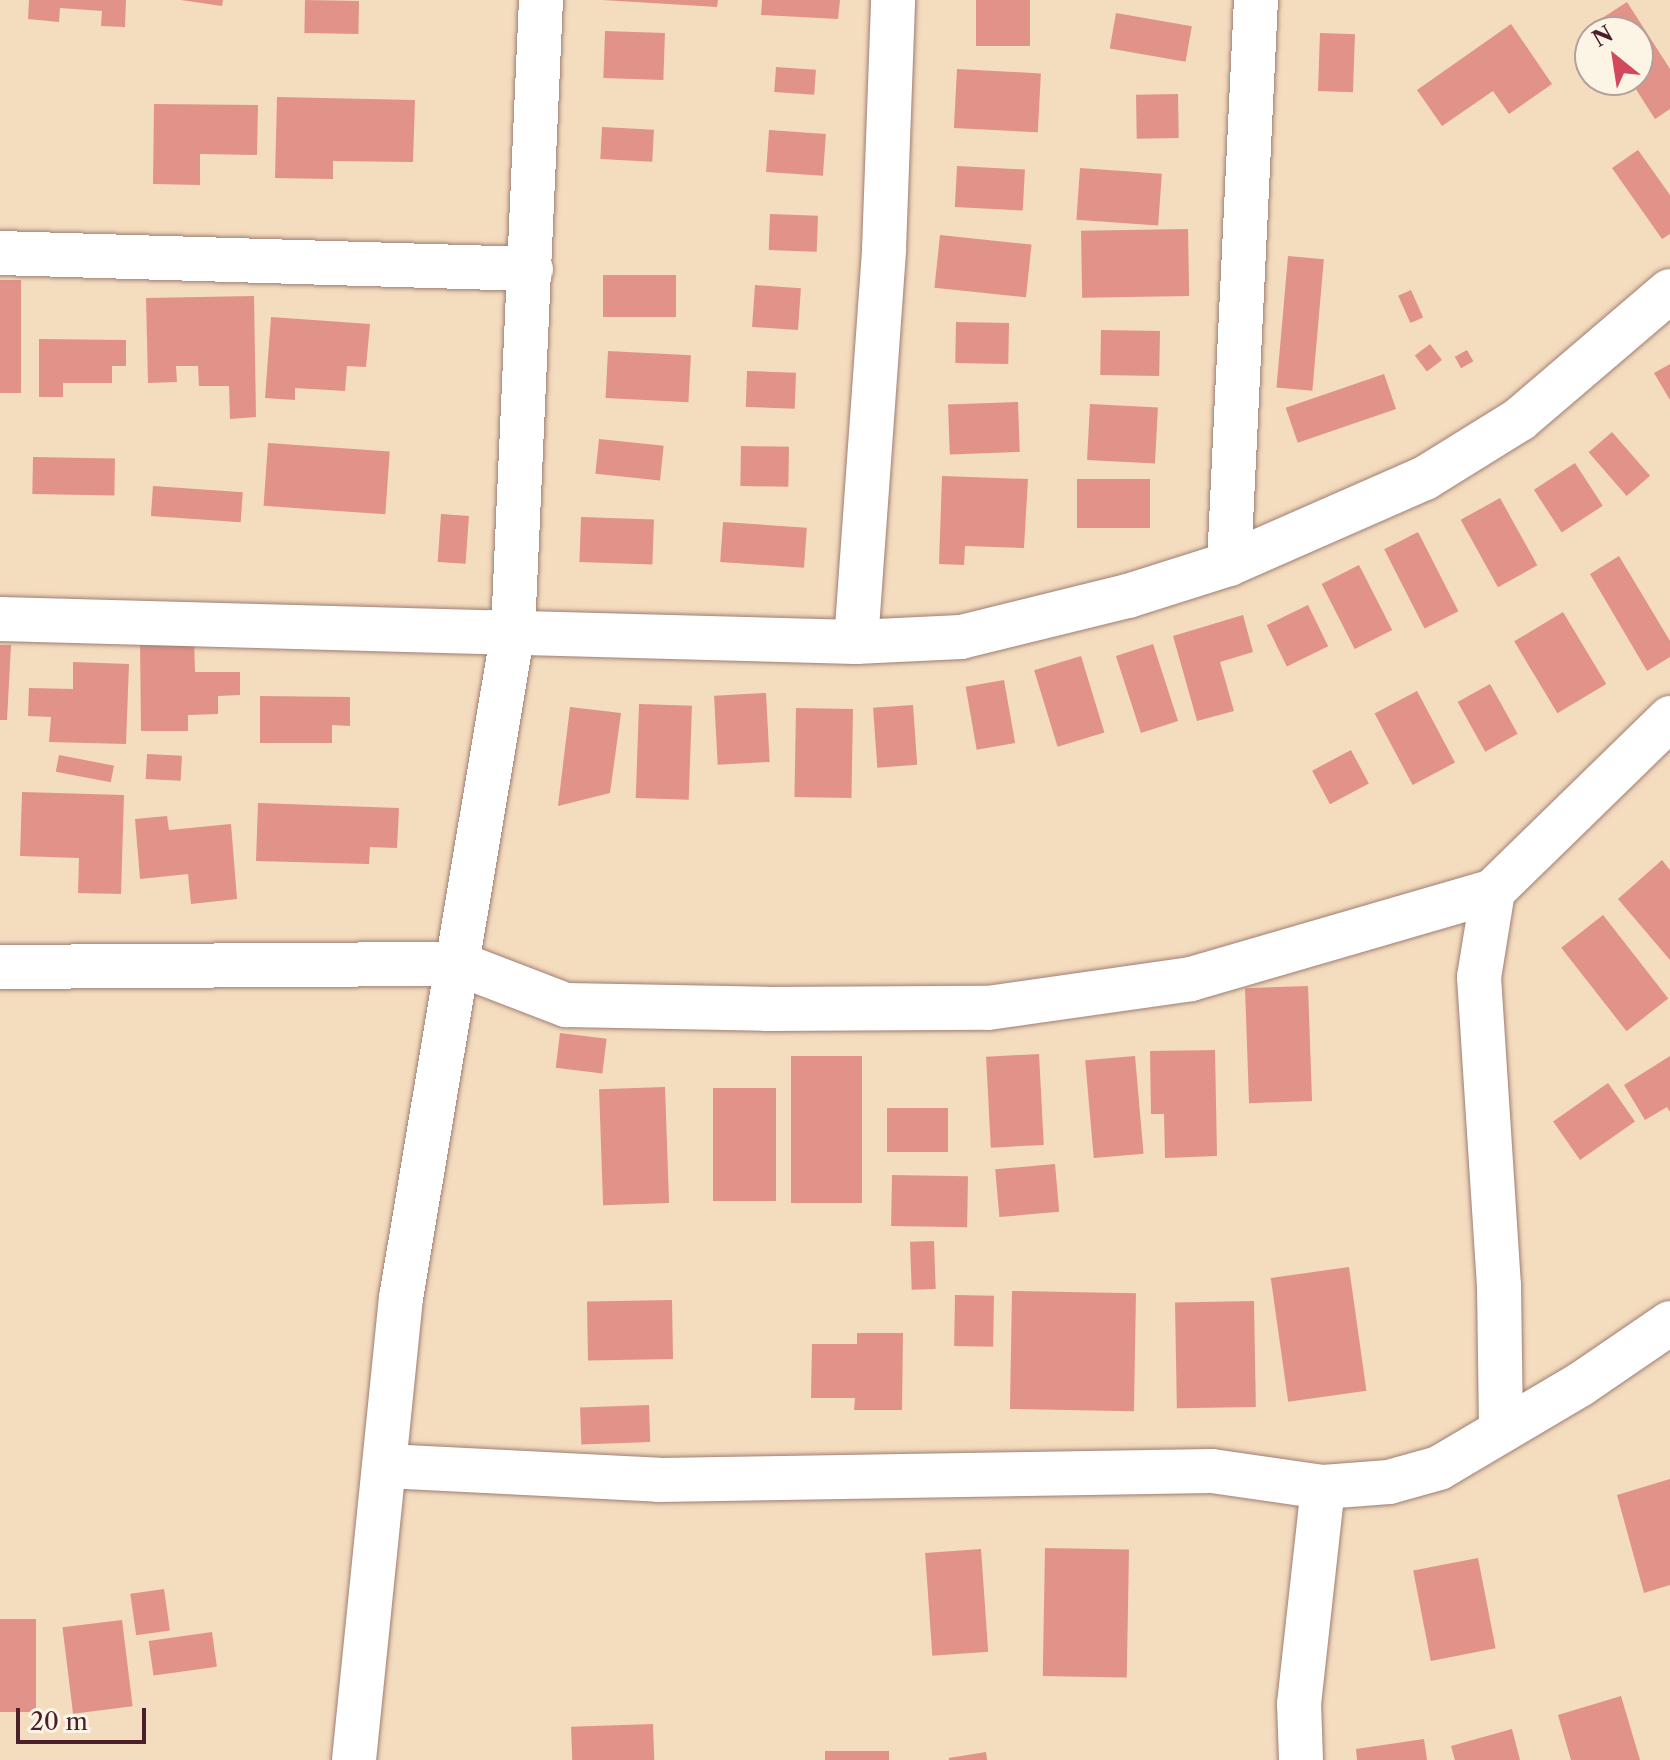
<!DOCTYPE html>
<html>
<head>
<meta charset="utf-8">
<style>
  body { margin:0 }
  #map { position:relative; width:1670px; height:1760px; overflow:hidden; background:#f4dcbe; font-family:"Libre Caslon Text",serif }
  div>[style] { position:absolute }
  .building>* { inset:0; background:#e19389; transform-origin:0 0 }
  .roads { filter:drop-shadow(0 0 2px #9f7e74) drop-shadow(0 0 2px #9f7e74) }
  .minor>* { height:44px; margin:-22px; padding:0 22px; transform-origin:22px; border-radius:22px; background:#fff }
  span { translate:-50% -50%; white-space:nowrap; text-align:center; line-height:1.15; -webkit-text-stroke:6px #fcf5e5; paint-order:stroke }
  .north { position:absolute; left:1574px; top:16px; width:80px; height:80px; box-sizing:border-box; background:#fcf5e5; border:2px solid #b59f9b; border-radius:50%; rotate:330deg; font-size:22px; font-weight:700; line-height:32px; text-align:center; color:#4a1f2b }
  .north::after { content:''; display:block; margin:auto; width:28px; height:36px; background:#d1495b; clip-path:polygon(50% 0,100% 100%,50% 72%,0 100%) }
  .scale { position:absolute; left:16px; top:1708px; width:130px; height:36px; box-sizing:border-box; border:4px solid #4a1f2b; border-top:0; padding-left:10px; font-size:24px; line-height:28px; white-space:nowrap; color:#4a1f2b; -webkit-text-stroke:6px #fcf5e5; paint-order:stroke }
</style>
</head>
<body>
<div id="map">
  <div class="building">
    <i style="clip-path:polygon(29px 0,126px 0,125px 27px,101px 26px,102px 11px,60px 8px,59px 22px,28px 19px)"></i>
    <i style="clip-path:polygon(181px 0,223px 0,222px 6px)"></i>
    <i style="left:305px;top:0;width:54px;height:33px;rotate:1deg"></i>
    <i style="clip-path:polygon(602px 0,718px 0,717px 7px)"></i>
    <i style="clip-path:polygon(762px 0,840px 0,838px 19px,761px 15px)"></i>
    <i style="left:976px;top:0;width:54px;height:46px"></i>
    <i style="clip-path:polygon(1627px 2px,1670px 69px,1670px 109px,1655px 119px,1630px 80px,1638px 80px,1638px 32px,1599px 32px,1593px 24px)"></i>
    <i style="left:1116px;top:13px;width:77px;height:36px;rotate:10deg"></i>
    <i style="clip-path:polygon(1511px 24px,1552px 84px,1509px 114px,1493px 91px,1442px 126px,1417px 90px)"></i>
    <i style="left:605px;top:31px;width:60px;height:47px;rotate:2deg"></i>
    <i style="left:1320px;top:33px;width:35px;height:58px;rotate:2deg"></i>
    <i style="left:776px;top:67px;width:40px;height:25px;rotate:4deg"></i>
    <i style="left:957px;top:69px;width:84px;height:59px;rotate:3deg"></i>
    <i style="left:1178px;top:94px;width:44px;height:42px;rotate:89deg"></i>
    <i style="clip-path:polygon(277px 97px,415px 100px,413px 162px,333px 161px,333px 179px,275px 178px)"></i>
    <i style="clip-path:polygon(154px 104px,258px 105px,257px 155px,200px 154px,200px 185px,153px 184px)"></i>
    <i style="left:602px;top:127px;width:52px;height:32px;rotate:3deg"></i>
    <i style="left:769px;top:130px;width:57px;height:42px;rotate:4deg"></i>
    <i style="clip-path:polygon(1638px 150px,1670px 195px,1670px 234px,1662px 239px,1612px 168px)"></i>
    <i style="left:957px;top:166px;width:68px;height:41px;rotate:3deg"></i>
    <i style="left:1080px;top:168px;width:82px;height:52px;rotate:4deg"></i>
    <i style="left:770px;top:214px;width:48px;height:36px;rotate:2deg"></i>
    <i style="left:1188px;top:229px;width:67px;height:107px;rotate:89deg"></i>
    <i style="left:940px;top:235px;width:92px;height:53px;rotate:6deg"></i>
    <i style="left:1288px;top:256px;width:36px;height:132px;rotate:5deg"></i>
    <i style="left:603px;top:275px;width:73px;height:42px"></i>
    <i style="left:0;top:280px;width:21px;height:113px"></i>
    <i style="left:755px;top:285px;width:46px;height:42px;rotate:4deg"></i>
    <i style="left:1411px;top:290px;width:30px;height:14px;rotate:66deg"></i>
    <i style="clip-path:polygon(254px 296px,256px 417px,230px 419px,229px 386px,199px 386px,198px 366px,176px 366px,177px 382px,148px 383px,146px 298px)"></i>
    <i style="clip-path:polygon(271px 317px,370px 324px,366px 367px,347px 366px,345px 391px,295px 388px,295px 400px,265px 398px)"></i>
    <i style="left:956px;top:322px;width:53px;height:41px;rotate:1deg"></i>
    <i style="left:1101px;top:330px;width:59px;height:45px;rotate:1deg"></i>
    <i style="clip-path:polygon(39px 339px,126px 340px,126px 366px,112px 366px,112px 383px,63px 383px,63px 397px,39px 397px)"></i>
    <i style="left:1430px;top:344px;width:20px;height:19px;rotate:53deg"></i>
    <i style="left:1467px;top:350px;width:13px;height:14px;rotate:61deg"></i>
    <i style="left:608px;top:351px;width:83px;height:47px;rotate:3deg"></i>
    <i style="clip-path:polygon(1670px 364px,1670px 400px,1654px 373px)"></i>
    <i style="left:747px;top:371px;width:49px;height:36px;rotate:2deg"></i>
    <i style="left:1384px;top:374px;width:37px;height:104px;rotate:71deg"></i>
    <i style="left:1018px;top:402px;width:50px;height:70px;rotate:88deg"></i>
    <i style="left:1090px;top:404px;width:68px;height:56px;rotate:3deg"></i>
    <i style="left:1612px;top:432px;width:58px;height:31px;rotate:49deg"></i>
    <i style="left:599px;top:439px;width:65px;height:35px;rotate:6deg"></i>
    <i style="left:268px;top:443px;width:122px;height:63px;rotate:4deg"></i>
    <i style="left:741px;top:446px;width:48px;height:40px;rotate:1deg"></i>
    <i style="left:33px;top:457px;width:82px;height:37px;rotate:1deg"></i>
    <i style="left:1575px;top:463px;width:51px;height:49px;rotate:57deg"></i>
    <i style="clip-path:polygon(942px 476px,1028px 479px,1024px 548px,965px 546px,964px 565px,939px 564px)"></i>
    <i style="left:1077px;top:479px;width:73px;height:49px"></i>
    <i style="left:153px;top:486px;width:90px;height:30px;rotate:4deg"></i>
    <i style="left:1500px;top:498px;width:77px;height:45px;rotate:61deg"></i>
    <i style="left:441px;top:514px;width:28px;height:48px;rotate:4deg"></i>
    <i style="left:581px;top:517px;width:73px;height:45px;rotate:2deg"></i>
    <i style="left:723px;top:522px;width:84px;height:40px;rotate:4deg"></i>
    <i style="left:1418px;top:532px;width:89px;height:38px;rotate:63deg"></i>
    <i style="clip-path:polygon(1619px 556px,1670px 641px,1670px 657px,1647px 671px,1590px 574px)"></i>
    <i style="left:1359px;top:565px;width:73px;height:42px;rotate:63deg"></i>
    <i style="left:1308px;top:605px;width:46px;height:46px;rotate:64deg"></i>
    <i style="left:1563px;top:612px;width:84px;height:57px;rotate:59deg"></i>
    <i style="clip-path:polygon(1243px 615px,1253px 652px,1220px 662px,1234px 711px,1197px 721px,1173px 636px)"></i>
    <i style="clip-path:polygon(194px 639px,195px 672px,240px 672px,240px 695px,218px 696px,218px 714px,188px 715px,188px 731px,141px 731px,140px 640px)"></i>
    <i style="left:1153px;top:644px;width:81px;height:39px;rotate:72deg"></i>
    <i style="clip-path:polygon(0 645px,11px 645px,7px 720px,0 720px)"></i>
    <i style="left:1081px;top:656px;width:80px;height:49px;rotate:73deg"></i>
    <i style="clip-path:polygon(73px 662px,129px 664px,126px 744px,49px 742px,51px 717px,28px 716px,29px 688px,73px 689px)"></i>
    <i style="left:1004px;top:680px;width:64px;height:39px;rotate:80deg"></i>
    <i style="left:1490px;top:684px;width:57px;height:37px;rotate:61deg"></i>
    <i style="left:1417px;top:691px;width:81px;height:48px;rotate:62deg"></i>
    <i style="left:766px;top:693px;width:69px;height:52px;rotate:87deg"></i>
    <i style="clip-path:polygon(260px 696px,350px 697px,350px 726px,332px 725px,332px 743px,260px 743px)"></i>
    <i style="left:639px;top:704px;width:53px;height:94px;rotate:2deg"></i>
    <i style="left:913px;top:705px;width:60px;height:40px;rotate:86deg"></i>
    <i style="clip-path:polygon(570px 707px,621px 713px,610px 793px,558px 806px)"></i>
    <i style="left:796px;top:708px;width:57px;height:89px;rotate:1deg"></i>
    <i style="left:1351px;top:750px;width:38px;height:44px;rotate:62deg"></i>
    <i style="left:147px;top:754px;width:35px;height:25px;rotate:3deg"></i>
    <i style="left:59px;top:755px;width:56px;height:17px;rotate:11deg"></i>
    <i style="clip-path:polygon(22px 792px,124px 795px,121px 894px,78px 893px,79px 858px,20px 856px)"></i>
    <i style="clip-path:polygon(258px 803px,399px 808px,397px 848px,370px 847px,369px 864px,256px 861px)"></i>
    <i style="clip-path:polygon(167px 816px,169px 830px,231px 824px,237px 899px,191px 904px,188px 874px,140px 879px,135px 819px)"></i>
    <i style="clip-path:polygon(1662px 860px,1670px 870px,1670px 960px,1618px 899px)"></i>
    <i style="left:1603px;top:915px;width:106px;height:53px;rotate:52deg"></i>
    <i style="left:1308px;top:986px;width:115px;height:63px;rotate:88deg"></i>
    <i style="left:560px;top:1033px;width:47px;height:35px;rotate:7deg"></i>
    <i style="clip-path:polygon(1215px 1050px,1217px 1156px,1165px 1158px,1164px 1114px,1151px 1114px,1150px 1051px)"></i>
    <i style="left:1039px;top:1054px;width:91px;height:53px;rotate:87deg"></i>
    <i style="left:862px;top:1056px;width:147px;height:71px;rotate:90deg"></i>
    <i style="left:1135px;top:1056px;width:98px;height:50px;rotate:85deg"></i>
    <i style="clip-path:polygon(1670px 1056px,1670px 1112px,1667px 1107px,1645px 1120px,1624px 1085px)"></i>
    <i style="left:1608px;top:1083px;width:47px;height:67px;rotate:55deg"></i>
    <i style="left:665px;top:1087px;width:116px;height:66px;rotate:88deg"></i>
    <i style="left:713px;top:1088px;width:63px;height:113px"></i>
    <i style="left:948px;top:1108px;width:44px;height:61px;rotate:90deg"></i>
    <i style="left:1055px;top:1164px;width:48px;height:60px;rotate:85deg"></i>
    <i style="left:892px;top:1175px;width:76px;height:51px;rotate:1deg"></i>
    <i style="left:934px;top:1241px;width:48px;height:24px;rotate:88deg"></i>
    <i style="left:1349px;top:1267px;width:125px;height:79px;rotate:82deg"></i>
    <i style="left:1012px;top:1291px;width:124px;height:118px;rotate:1deg"></i>
    <i style="left:955px;top:1295px;width:39px;height:51px;rotate:1deg"></i>
    <i style="left:672px;top:1300px;width:59px;height:85px;rotate:89deg"></i>
    <i style="left:1254px;top:1301px;width:106px;height:79px;rotate:89deg"></i>
    <i style="clip-path:polygon(857px 1333px,903px 1333px,902px 1410px,854px 1410px,855px 1398px,811px 1398px,812px 1344px,857px 1344px)"></i>
    <i style="left:649px;top:1405px;width:37px;height:69px;rotate:88deg"></i>
    <i style="clip-path:polygon(1670px 1479px,1670px 1585px,1644px 1593px,1617px 1495px)"></i>
    <i style="left:1045px;top:1548px;width:84px;height:128px;rotate:1deg"></i>
    <i style="left:981px;top:1549px;width:103px;height:56px;rotate:86deg"></i>
    <i style="left:1478px;top:1558px;width:92px;height:66px;rotate:79deg"></i>
    <i style="left:164px;top:1589px;width:42px;height:34px;rotate:82deg"></i>
    <i style="left:0;top:1619px;width:36px;height:93px"></i>
    <i style="left:122px;top:1620px;width:87px;height:60px;rotate:83deg"></i>
    <i style="left:212px;top:1632px;width:35px;height:64px;rotate:82deg"></i>
    <i style="clip-path:polygon(1621px 1696px,1640px 1760px,1571px 1760px,1558px 1715px)"></i>
    <i style="left:653px;top:1724px;width:36px;height:82px;rotate:88deg"></i>
    <i style="clip-path:polygon(1512px 1729px,1520px 1760px,1455px 1760px,1451px 1746px)"></i>
    <i style="clip-path:polygon(1424px 1739px,1427px 1760px,1357px 1760px,1356px 1749px)"></i>
    <i style="left:825px;top:1751px;width:64px;height:9px"></i>
    <i style="clip-path:polygon(986px 1752px,987px 1760px,949px 1760px,949px 1758px)"></i>
  </div>
  <div class="roads">
    <div class="minor">
      <i style="left:0;top:253px;width:531px;rotate:1.73deg"></i>
      <i style="left:1229px;top:564px;width:565px;rotate:-87.26deg"></i>
      <i style="left:0;top:619px;width:856px;rotate:1.54deg"></i>
      <i style="left:856px;top:642px;width:105px;rotate:-2.7deg"></i>
      <i style="left:961px;top:637px;width:172px;rotate:-13.8deg"></i>
      <i style="left:1128px;top:596px;width:106px;rotate:-17.6deg"></i>
      <i style="left:1229px;top:564px;width:214px;rotate:-23.7deg"></i>
      <i style="left:1425px;top:478px;width:112px;rotate:-31.8deg"></i>
      <i style="left:1520px;top:419px;width:197px;rotate:-40.5deg"></i>
      <i style="left:856px;top:642px;width:394px;rotate:-85.9deg"></i>
      <i style="left:884px;top:249px;width:249px;rotate:-87.9deg"></i>
      <i style="left:1493px;top:891px;width:87px;rotate:99.2deg"></i>
      <i style="left:1479px;top:977px;width:309px;rotate:86.3deg"></i>
      <i style="left:1499px;top:1285px;width:146px;rotate:89.2deg"></i>
      <i style="left:0;top:967px;width:459px;rotate:-0.4deg"></i>
      <i style="left:459px;top:964px;width:115px;rotate:21deg"></i>
      <i style="left:566px;top:1005px;width:200px;rotate:1.1deg"></i>
      <i style="left:766px;top:1009px;width:222px;rotate:-0.3deg"></i>
      <i style="left:988px;top:1008px;width:205px;rotate:-8.1deg"></i>
      <i style="left:1191px;top:979px;width:315px;rotate:-16.2deg"></i>
      <i style="left:1493px;top:891px;width:248px;rotate:-44.3deg"></i>
      <i style="left:386px;top:1466px;width:273px;rotate:2.9deg"></i>
      <i style="left:659px;top:1480px;width:553px;rotate:-0.93deg"></i>
      <i style="left:1212px;top:1471px;width:112px;rotate:8.2deg"></i>
      <i style="left:354px;top:1760px;width:464px;rotate:-84.2deg"></i>
      <i style="left:401px;top:1298px;width:676px;rotate:-80.47deg"></i>
      <i style="left:513px;top:631px;width:632px;rotate:-87.46deg"></i>
      <i style="left:1301px;top:1760px;width:56px;rotate:-92deg"></i>
      <i style="left:1299px;top:1704px;width:218px;rotate:-83.7deg"></i>
      <i style="left:1323px;top:1487px;width:66px;rotate:-4.3deg"></i>
      <i style="left:1389px;top:1482px;width:52px;rotate:-15.6deg"></i>
      <i style="left:1439px;top:1468px;width:165px;rotate:-30.6deg"></i>
      <i style="left:1581px;top:1384px;width:108px;rotate:-34.4deg"></i>
    </div>
  </div>
  <div class="north">N</div>
  <div class="scale">20 m</div>
</div>
</body>
</html>
